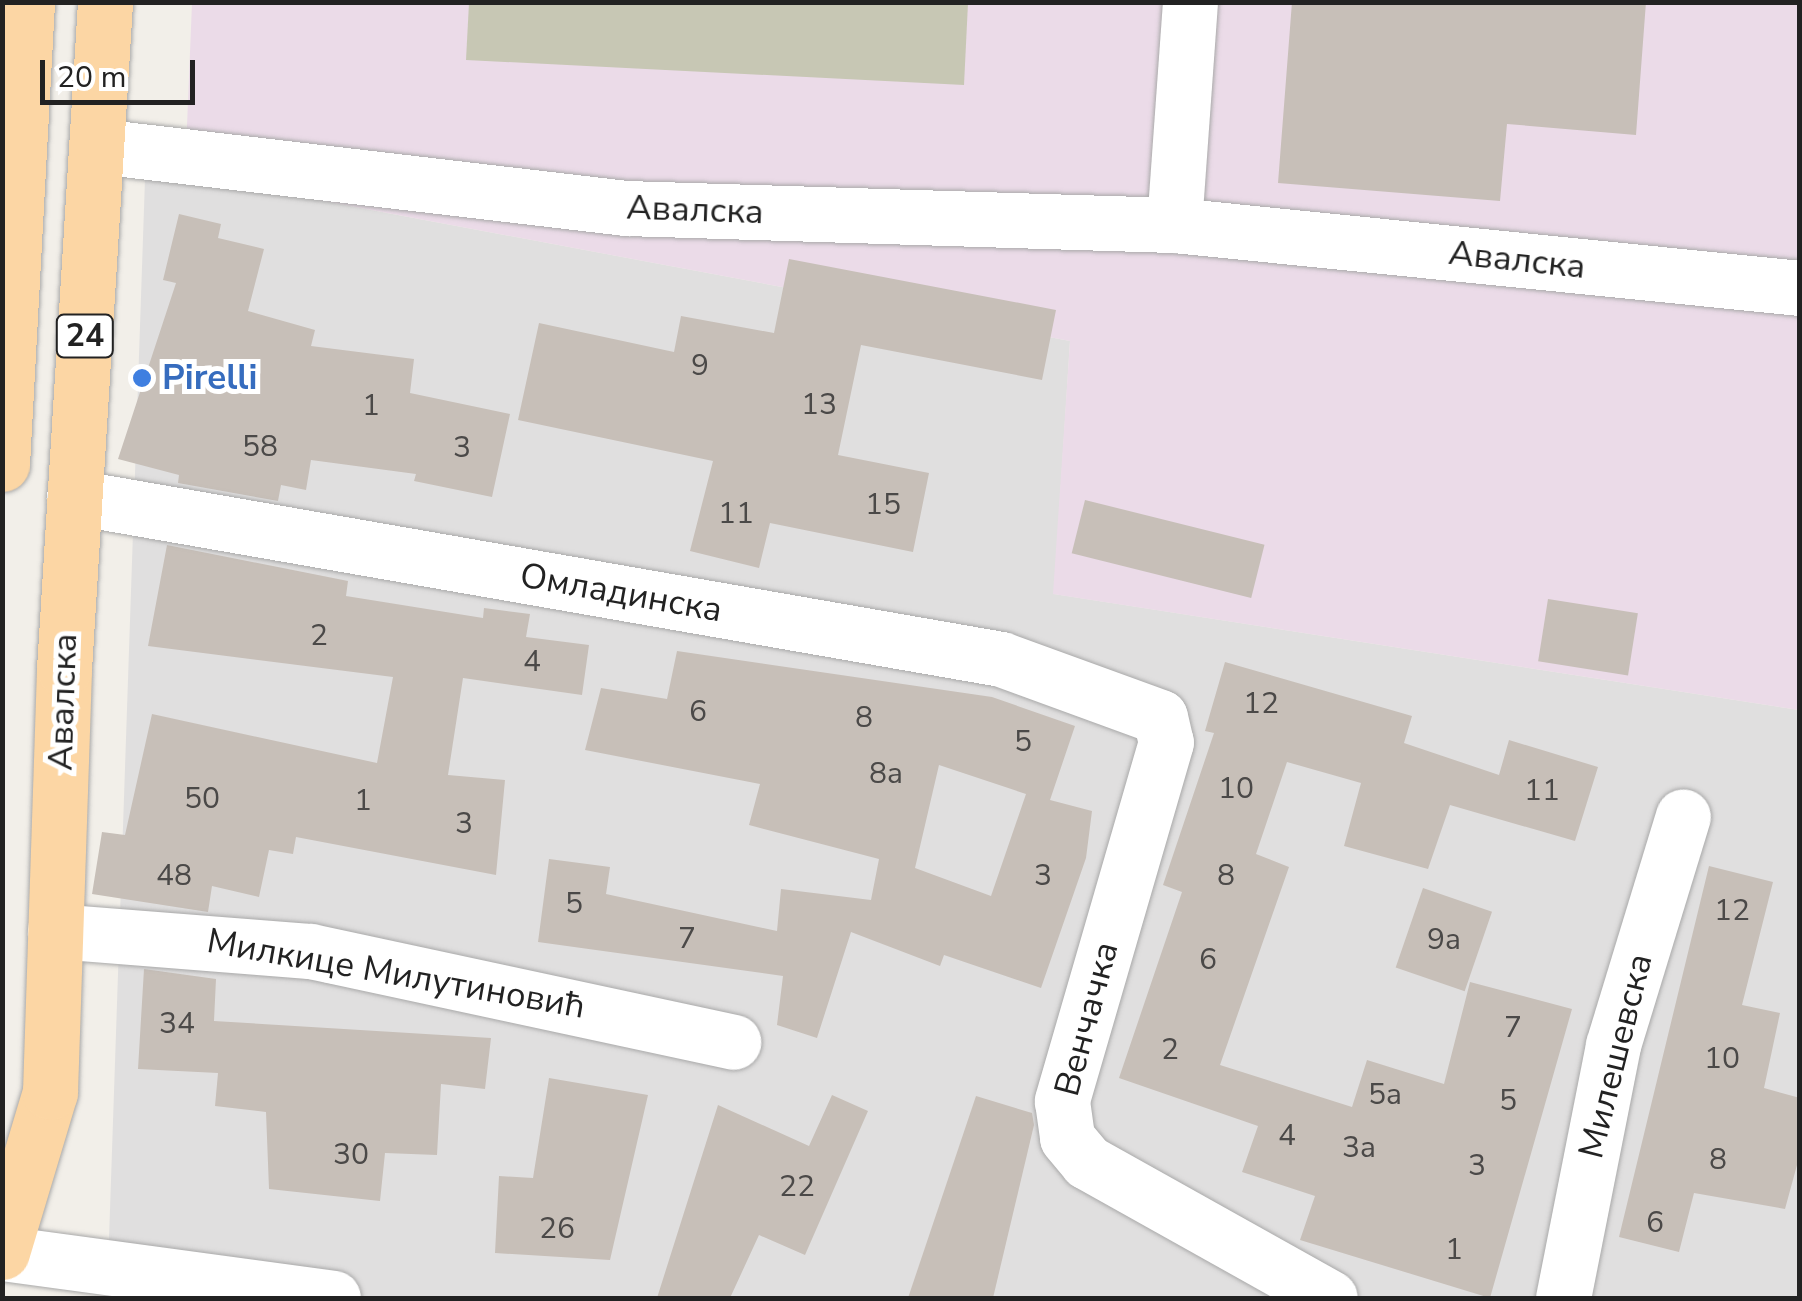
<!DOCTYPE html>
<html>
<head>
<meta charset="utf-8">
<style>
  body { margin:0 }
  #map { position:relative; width:1802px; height:1301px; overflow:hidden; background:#f2efe9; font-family:"Nunito Sans",sans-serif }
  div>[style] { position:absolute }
  .residential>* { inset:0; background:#e0dfdf }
  .industrial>* { inset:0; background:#ebdbe8 }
  .construction>* { inset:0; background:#c7c7b4 }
  .building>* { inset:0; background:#c7bfb8; transform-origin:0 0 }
  .roads { filter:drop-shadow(0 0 2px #a9a9a9) drop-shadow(0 0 2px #a9a9a9) }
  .minor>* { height:55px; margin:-27.5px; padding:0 27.5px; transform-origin:27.5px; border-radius:27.5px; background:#fff }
  .major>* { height:55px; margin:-27.5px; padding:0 27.5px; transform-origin:27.5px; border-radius:27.5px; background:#fcd6a4 }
  .dots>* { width:28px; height:28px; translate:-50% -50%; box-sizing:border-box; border:5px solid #fff; border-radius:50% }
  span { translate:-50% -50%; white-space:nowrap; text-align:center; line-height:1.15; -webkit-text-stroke:10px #fff; paint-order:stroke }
  .number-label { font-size:30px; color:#4b4948 }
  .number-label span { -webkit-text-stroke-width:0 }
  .shield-label span { padding:2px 8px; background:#fff; border:2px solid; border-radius:8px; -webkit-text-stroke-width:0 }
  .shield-label { font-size:32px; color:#222; font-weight:700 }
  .street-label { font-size:35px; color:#222 }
  .shop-label { font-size:35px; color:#366cbe; font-weight:700 }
  .left { translate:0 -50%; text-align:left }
  .frame { position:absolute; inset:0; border:5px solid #222; pointer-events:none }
  .scale { position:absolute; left:40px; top:60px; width:155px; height:45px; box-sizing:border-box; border:5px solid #222; border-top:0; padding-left:12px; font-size:30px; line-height:35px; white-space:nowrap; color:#222; -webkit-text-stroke:8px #fff; paint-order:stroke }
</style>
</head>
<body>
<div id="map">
  <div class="residential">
    <i style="clip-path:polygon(185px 175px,1070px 341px,1054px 594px,1799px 710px,1799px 1298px,107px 1298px,145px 179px)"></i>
  </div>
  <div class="industrial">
    <i style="clip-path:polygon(192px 3px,1799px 3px,1799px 710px,1053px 594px,1070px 341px,185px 175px)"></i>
  </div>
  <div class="construction">
    <i style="clip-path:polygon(469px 3px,968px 3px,964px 85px,466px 60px)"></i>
  </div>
  <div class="building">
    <i style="clip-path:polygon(1292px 2px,1646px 2px,1636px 135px,1507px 124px,1500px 201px,1278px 183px)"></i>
    <i style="clip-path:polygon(179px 214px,221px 224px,218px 238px,264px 249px,248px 311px,315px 330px,311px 346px,414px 359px,410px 393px,510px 414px,492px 497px,414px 481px,416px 474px,311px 460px,306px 490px,281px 485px,278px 501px,178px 483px,179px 475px,118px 459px,176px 283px,163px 280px)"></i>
    <i style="clip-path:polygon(789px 259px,1056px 310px,1042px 380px,861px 345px,838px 455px,929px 473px,913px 552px,770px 523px,759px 568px,690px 551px,713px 461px,518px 420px,539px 323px,674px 352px,681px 316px,774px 333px)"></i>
    <i style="left:1085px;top:500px;width:185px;height:55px;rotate:14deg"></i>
    <i style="clip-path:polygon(167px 545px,348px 581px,346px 596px,483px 618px,484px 608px,530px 614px,526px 637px,589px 645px,582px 695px,463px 678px,448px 775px,505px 780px,496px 875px,296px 837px,293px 854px,269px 850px,259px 897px,212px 886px,208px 912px,92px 894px,102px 832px,125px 835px,152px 714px,377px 763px,393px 677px,148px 646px)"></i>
    <i style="left:1548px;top:599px;width:91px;height:63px;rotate:9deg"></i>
    <i style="clip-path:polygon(evenodd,677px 651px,992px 697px,1075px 726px,1050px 800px,1092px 811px,1086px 858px,1041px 988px,944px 955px,940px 966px,851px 932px,817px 1038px,777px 1025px,783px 976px,538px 942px,549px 859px,610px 867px,606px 894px,777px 931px,781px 889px,871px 900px,879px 859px,749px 825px,760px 784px,585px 750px,601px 688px,667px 699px,677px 651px,939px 765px,1026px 794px,991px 896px,915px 868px,939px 765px)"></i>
    <i style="clip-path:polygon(1225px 662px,1412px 716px,1404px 743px,1499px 775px,1509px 740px,1598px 767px,1575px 841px,1450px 805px,1428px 869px,1344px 846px,1361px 783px,1287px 762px,1256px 854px,1289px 867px,1220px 1065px,1352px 1107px,1367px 1060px,1444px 1084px,1470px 982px,1572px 1009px,1490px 1298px,1300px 1240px,1315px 1196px,1242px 1172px,1258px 1126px,1119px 1078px,1182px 892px,1163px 885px,1214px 733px,1205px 731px)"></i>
    <i style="clip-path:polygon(1709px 866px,1773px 882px,1742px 1005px,1780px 1013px,1764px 1088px,1800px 1098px,1800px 1154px,1785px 1209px,1694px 1193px,1679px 1252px,1619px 1237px)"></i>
    <i style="left:1423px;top:888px;width:73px;height:84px;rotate:19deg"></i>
    <i style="clip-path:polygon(144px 969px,216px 979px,214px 1021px,491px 1038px,485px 1089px,441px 1084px,437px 1155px,385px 1153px,380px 1201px,269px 1189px,266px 1112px,215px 1106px,218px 1073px,138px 1069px)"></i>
    <i style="clip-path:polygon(549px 1078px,648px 1095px,610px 1260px,495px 1253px,499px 1176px,533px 1178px)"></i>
    <i style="clip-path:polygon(832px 1095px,868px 1111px,805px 1255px,759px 1235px,730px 1298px,657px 1298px,718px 1105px,809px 1146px)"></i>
    <i style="clip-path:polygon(976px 1096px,1032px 1113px,1034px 1125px,993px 1298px,908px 1298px)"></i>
  </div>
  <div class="roads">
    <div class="minor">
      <i style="left:98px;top:146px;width:532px;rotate:6.7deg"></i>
      <i style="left:626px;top:208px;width:548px;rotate:1.78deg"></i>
      <i style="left:1174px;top:225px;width:629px;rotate:5.75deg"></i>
      <i style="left:1174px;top:225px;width:224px;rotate:-85.9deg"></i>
      <i style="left:74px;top:497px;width:941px;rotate:9.91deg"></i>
      <i style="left:1001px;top:659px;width:169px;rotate:20deg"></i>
      <i style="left:1160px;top:717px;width:26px;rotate:77deg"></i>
      <i style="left:1166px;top:742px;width:374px;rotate:106.2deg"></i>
      <i style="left:1062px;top:1101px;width:37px;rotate:82deg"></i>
      <i style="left:1067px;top:1138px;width:31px;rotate:50deg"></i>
      <i style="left:1087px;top:1162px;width:278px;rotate:29.2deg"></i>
      <i style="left:55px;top:931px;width:256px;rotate:4.5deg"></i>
      <i style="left:310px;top:951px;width:433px;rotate:12.1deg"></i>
      <i style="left:2px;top:1253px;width:334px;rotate:7.7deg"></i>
      <i style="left:1563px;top:1298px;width:258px;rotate:-78.8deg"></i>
      <i style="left:1613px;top:1045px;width:239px;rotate:-73deg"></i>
    </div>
    <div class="major">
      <i style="left:2px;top:464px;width:463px;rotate:-86.9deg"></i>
      <i style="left:2px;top:1252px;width:167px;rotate:-73.3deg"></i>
      <i style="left:50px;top:1092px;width:423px;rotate:-88.1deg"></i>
      <i style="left:64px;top:669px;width:668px;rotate:-86.48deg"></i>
    </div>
  </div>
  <div class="dots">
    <i style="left:142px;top:378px;background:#3f7fe0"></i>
  </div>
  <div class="number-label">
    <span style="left:700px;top:366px">9</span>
    <span style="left:819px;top:405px">13</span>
    <span style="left:371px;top:406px">1</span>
    <span style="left:260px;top:447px">58</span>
    <span style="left:462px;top:448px">3</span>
    <span style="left:883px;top:505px">15</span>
    <span style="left:736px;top:514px">11</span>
    <span style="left:319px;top:636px">2</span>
    <span style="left:532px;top:662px">4</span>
    <span style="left:1261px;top:704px">12</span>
    <span style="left:698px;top:712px">6</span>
    <span style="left:864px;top:718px">8</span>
    <span style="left:1023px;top:742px">5</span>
    <span style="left:886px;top:774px">8a</span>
    <span style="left:1236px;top:789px">10</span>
    <span style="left:1542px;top:791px">11</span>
    <span style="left:202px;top:799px">50</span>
    <span style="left:363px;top:801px">1</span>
    <span style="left:464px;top:824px">3</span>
    <span style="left:174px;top:876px">48</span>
    <span style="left:1043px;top:876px">3</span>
    <span style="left:1226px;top:876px">8</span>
    <span style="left:574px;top:904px">5</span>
    <span style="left:1732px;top:911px">12</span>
    <span style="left:687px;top:939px">7</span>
    <span style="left:1444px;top:940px">9a</span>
    <span style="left:1208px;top:960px">6</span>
    <span style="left:177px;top:1024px">34</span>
    <span style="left:1513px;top:1028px">7</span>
    <span style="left:1170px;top:1050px">2</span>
    <span style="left:1722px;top:1059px">10</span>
    <span style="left:1385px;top:1095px">5a</span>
    <span style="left:1508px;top:1101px">5</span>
    <span style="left:1287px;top:1136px">4</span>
    <span style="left:1359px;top:1148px">3a</span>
    <span style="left:351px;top:1155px">30</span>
    <span style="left:1718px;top:1160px">8</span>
    <span style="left:1477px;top:1166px">3</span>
    <span style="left:797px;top:1187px">22</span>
    <span style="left:1655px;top:1223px">6</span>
    <span style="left:557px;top:1229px">26</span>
    <span style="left:1454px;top:1250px">1</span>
  </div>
  <div class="shield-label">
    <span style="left:85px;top:336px">24</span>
  </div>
  <div class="street-label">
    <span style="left:695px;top:210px;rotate:2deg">Авалска</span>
    <span style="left:1517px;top:260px;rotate:6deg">Авалска</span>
    <span style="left:621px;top:593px;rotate:10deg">Омладинска</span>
    <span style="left:63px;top:702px;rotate:-88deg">Авалска</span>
    <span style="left:396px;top:974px;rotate:10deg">Милкице Милутиновић</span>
    <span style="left:1087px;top:1019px;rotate:-75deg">Венчачка</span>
    <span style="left:1616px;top:1056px;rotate:-76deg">Милешевска</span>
  </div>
  <div class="shop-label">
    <span class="left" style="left:162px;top:378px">Pirelli</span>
  </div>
  <div class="frame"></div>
  <div class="scale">20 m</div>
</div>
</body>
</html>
